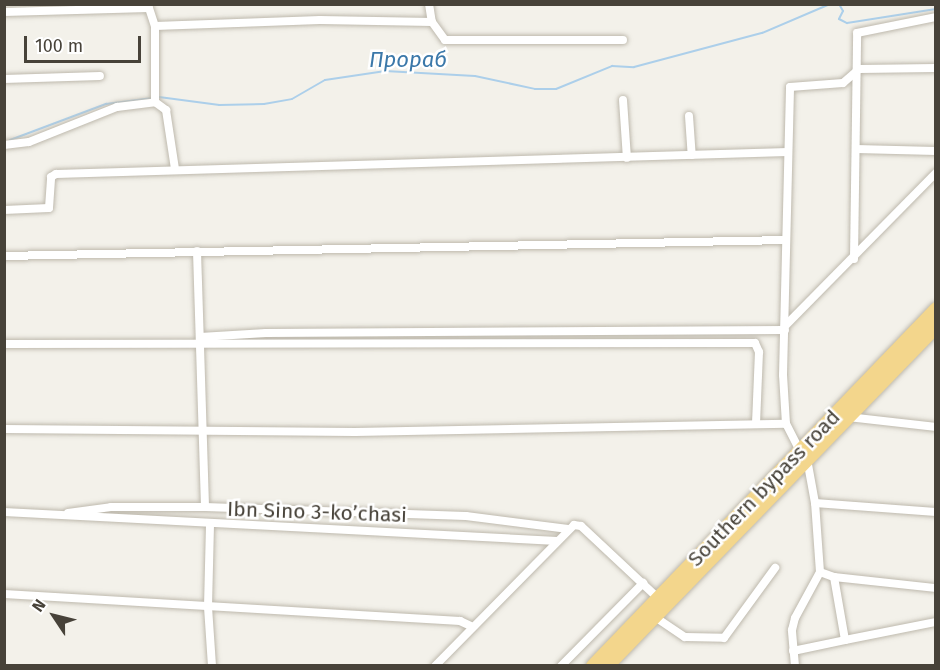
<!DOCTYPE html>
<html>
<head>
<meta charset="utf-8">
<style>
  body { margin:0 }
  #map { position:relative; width:940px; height:670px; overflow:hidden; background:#f3f1ea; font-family:"Fira Sans",sans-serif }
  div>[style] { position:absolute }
  .stream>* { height:2px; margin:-1px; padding:0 1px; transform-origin:1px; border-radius:1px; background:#accfea }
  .roads { filter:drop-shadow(0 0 2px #beb9ad) drop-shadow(0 0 2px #beb9ad) }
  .minor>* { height:8px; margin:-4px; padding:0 4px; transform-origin:4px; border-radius:4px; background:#fff }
  .trunk>* { height:14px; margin:-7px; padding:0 7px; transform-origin:7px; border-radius:7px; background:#f3d68c }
  span { translate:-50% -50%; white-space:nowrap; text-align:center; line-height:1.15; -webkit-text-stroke:5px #fff; paint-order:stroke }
  .street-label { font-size:21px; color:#474239 }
  .water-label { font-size:22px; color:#3b78a9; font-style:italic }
  .frame { position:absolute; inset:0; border:6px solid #474239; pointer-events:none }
  .north { position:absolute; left:24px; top:586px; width:60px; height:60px; -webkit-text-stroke:4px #fff; paint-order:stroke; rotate:305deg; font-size:16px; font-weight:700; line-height:24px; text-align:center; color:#474239 }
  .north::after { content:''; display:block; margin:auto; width:21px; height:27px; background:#474239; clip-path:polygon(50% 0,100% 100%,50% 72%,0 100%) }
  .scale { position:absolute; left:24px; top:36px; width:117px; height:27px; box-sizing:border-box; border:3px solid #474239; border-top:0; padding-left:8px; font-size:18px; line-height:21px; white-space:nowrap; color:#474239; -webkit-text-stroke:4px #fff; paint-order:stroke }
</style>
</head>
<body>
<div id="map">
  <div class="stream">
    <i style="left:839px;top:4px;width:8px;rotate:60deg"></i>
    <i style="left:843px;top:11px;width:9px;rotate:117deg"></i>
    <i style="left:839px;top:19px;width:9px;rotate:27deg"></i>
    <i style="left:847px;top:23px;width:90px;rotate:-8.9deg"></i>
    <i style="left:159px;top:97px;width:61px;rotate:7.6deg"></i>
    <i style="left:219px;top:105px;width:45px;rotate:-1.3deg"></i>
    <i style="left:264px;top:104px;width:28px;rotate:-10deg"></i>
    <i style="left:292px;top:99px;width:38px;rotate:-30deg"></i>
    <i style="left:325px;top:80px;width:61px;rotate:-8.5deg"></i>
    <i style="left:385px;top:71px;width:90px;rotate:3.2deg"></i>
    <i style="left:475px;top:76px;width:61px;rotate:12.2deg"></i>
    <i style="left:535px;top:89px;width:21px"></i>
    <i style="left:556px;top:89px;width:61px;rotate:-22.3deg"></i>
    <i style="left:612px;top:66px;width:22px;rotate:3deg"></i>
    <i style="left:634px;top:67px;width:132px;rotate:-14.9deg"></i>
    <i style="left:762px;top:33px;width:74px;rotate:-23.1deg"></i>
    <i style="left:10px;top:140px;width:103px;rotate:-20.6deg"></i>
    <i style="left:106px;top:104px;width:47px;rotate:-7.3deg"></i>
  </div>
  <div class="roads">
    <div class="minor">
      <i style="left:429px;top:4px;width:18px;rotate:81deg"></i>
      <i style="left:4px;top:12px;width:145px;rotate:-1.6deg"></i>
      <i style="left:149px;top:8px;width:19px;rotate:72deg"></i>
      <i style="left:155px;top:26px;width:76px;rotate:90deg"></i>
      <i style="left:155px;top:26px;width:165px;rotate:-2.1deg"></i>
      <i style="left:320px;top:20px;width:112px;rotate:1deg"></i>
      <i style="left:432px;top:22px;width:22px;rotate:54deg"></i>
      <i style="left:445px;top:40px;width:178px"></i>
      <i style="left:4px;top:79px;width:96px;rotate:-1.8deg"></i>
      <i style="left:623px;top:100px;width:58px;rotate:86.1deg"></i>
      <i style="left:689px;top:116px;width:39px;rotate:86deg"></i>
      <i style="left:4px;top:145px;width:25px;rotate:-7deg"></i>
      <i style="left:29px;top:142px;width:95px;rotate:-21.7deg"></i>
      <i style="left:117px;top:107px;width:38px;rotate:-7deg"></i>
      <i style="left:155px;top:102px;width:14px;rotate:36deg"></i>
      <i style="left:166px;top:110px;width:60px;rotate:81.3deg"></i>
      <i style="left:856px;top:149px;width:80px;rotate:1.4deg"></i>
      <i style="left:4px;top:210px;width:45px;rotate:-2.5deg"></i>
      <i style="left:49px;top:208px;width:31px;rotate:-86deg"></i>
      <i style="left:51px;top:177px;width:6px;rotate:-31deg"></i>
      <i style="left:56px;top:174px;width:732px;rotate:-1.72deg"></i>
      <i style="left:197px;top:251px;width:256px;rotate:88.2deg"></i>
      <i style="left:4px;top:256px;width:782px;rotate:-1.17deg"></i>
      <i style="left:854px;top:259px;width:226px;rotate:-89.2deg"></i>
      <i style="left:857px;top:33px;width:81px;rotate:-11.4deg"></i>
      <i style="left:785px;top:326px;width:215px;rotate:-45.4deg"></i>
      <i style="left:200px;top:337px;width:66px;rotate:-3.5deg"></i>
      <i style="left:266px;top:333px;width:519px;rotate:-0.33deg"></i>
      <i style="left:4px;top:344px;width:751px;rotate:-0.08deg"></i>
      <i style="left:755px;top:343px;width:10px;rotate:66deg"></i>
      <i style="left:759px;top:352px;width:72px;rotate:92.4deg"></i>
      <i style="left:848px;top:417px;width:89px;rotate:6.5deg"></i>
      <i style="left:4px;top:429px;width:351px;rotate:0.5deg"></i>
      <i style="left:355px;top:432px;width:431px;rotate:-1.1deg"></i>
      <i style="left:800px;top:451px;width:30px;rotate:-117deg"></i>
      <i style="left:786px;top:424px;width:49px;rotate:-93.5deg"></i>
      <i style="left:783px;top:375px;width:288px;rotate:-88.6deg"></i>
      <i style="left:790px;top:87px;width:53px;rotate:-4.3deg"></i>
      <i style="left:843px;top:83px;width:21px;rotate:-41deg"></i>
      <i style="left:859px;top:69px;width:77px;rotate:-0.7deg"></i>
      <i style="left:815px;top:503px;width:121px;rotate:4.3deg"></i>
      <i style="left:4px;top:512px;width:554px;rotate:3deg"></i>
      <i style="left:68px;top:513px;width:43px;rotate:-7.9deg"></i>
      <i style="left:111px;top:507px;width:94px"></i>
      <i style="left:205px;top:507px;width:261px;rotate:2deg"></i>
      <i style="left:466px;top:516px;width:103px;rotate:7.3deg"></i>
      <i style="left:210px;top:525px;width:82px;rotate:91.4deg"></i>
      <i style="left:208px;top:607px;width:59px;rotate:86.1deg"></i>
      <i style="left:820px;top:572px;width:15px;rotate:20deg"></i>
      <i style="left:834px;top:577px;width:64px;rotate:80.1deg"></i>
      <i style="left:845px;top:640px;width:93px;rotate:-11.2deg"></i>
      <i style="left:834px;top:577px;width:103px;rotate:6.2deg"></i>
      <i style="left:4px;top:594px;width:457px;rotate:3.4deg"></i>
      <i style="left:460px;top:621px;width:14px;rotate:25deg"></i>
      <i style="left:655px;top:617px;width:36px;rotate:34deg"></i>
      <i style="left:685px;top:637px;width:39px;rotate:1deg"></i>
      <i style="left:724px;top:638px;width:87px;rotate:-53.9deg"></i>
      <i style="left:793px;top:651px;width:53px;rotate:-11.9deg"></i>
      <i style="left:435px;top:666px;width:198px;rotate:-45.4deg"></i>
      <i style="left:574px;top:525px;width:7px;rotate:8deg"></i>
      <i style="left:581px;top:526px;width:105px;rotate:43.1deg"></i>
      <i style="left:561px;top:666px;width:117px;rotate:-45.3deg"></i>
      <i style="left:795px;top:666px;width:36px;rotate:-95deg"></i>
      <i style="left:792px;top:630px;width:12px;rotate:-76deg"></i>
      <i style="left:795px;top:618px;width:52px;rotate:-61.5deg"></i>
      <i style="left:820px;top:572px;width:69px;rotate:-94.1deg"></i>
      <i style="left:815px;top:503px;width:45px;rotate:-100.3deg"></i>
    </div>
    <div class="trunk">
      <i style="left:593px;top:666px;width:495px;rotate:-46.1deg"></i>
      <i style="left:607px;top:666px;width:472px;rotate:-45.9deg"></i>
    </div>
  </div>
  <div class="street-label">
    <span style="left:764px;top:488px;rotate:-46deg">Southern bypass road</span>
    <span style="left:317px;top:512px;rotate:2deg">Ibn Sino 3-koʼchasi</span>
  </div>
  <div class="water-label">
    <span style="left:408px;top:60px">Прораб</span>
  </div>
  <div class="frame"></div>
  <div class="north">N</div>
  <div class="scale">100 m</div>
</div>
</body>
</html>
